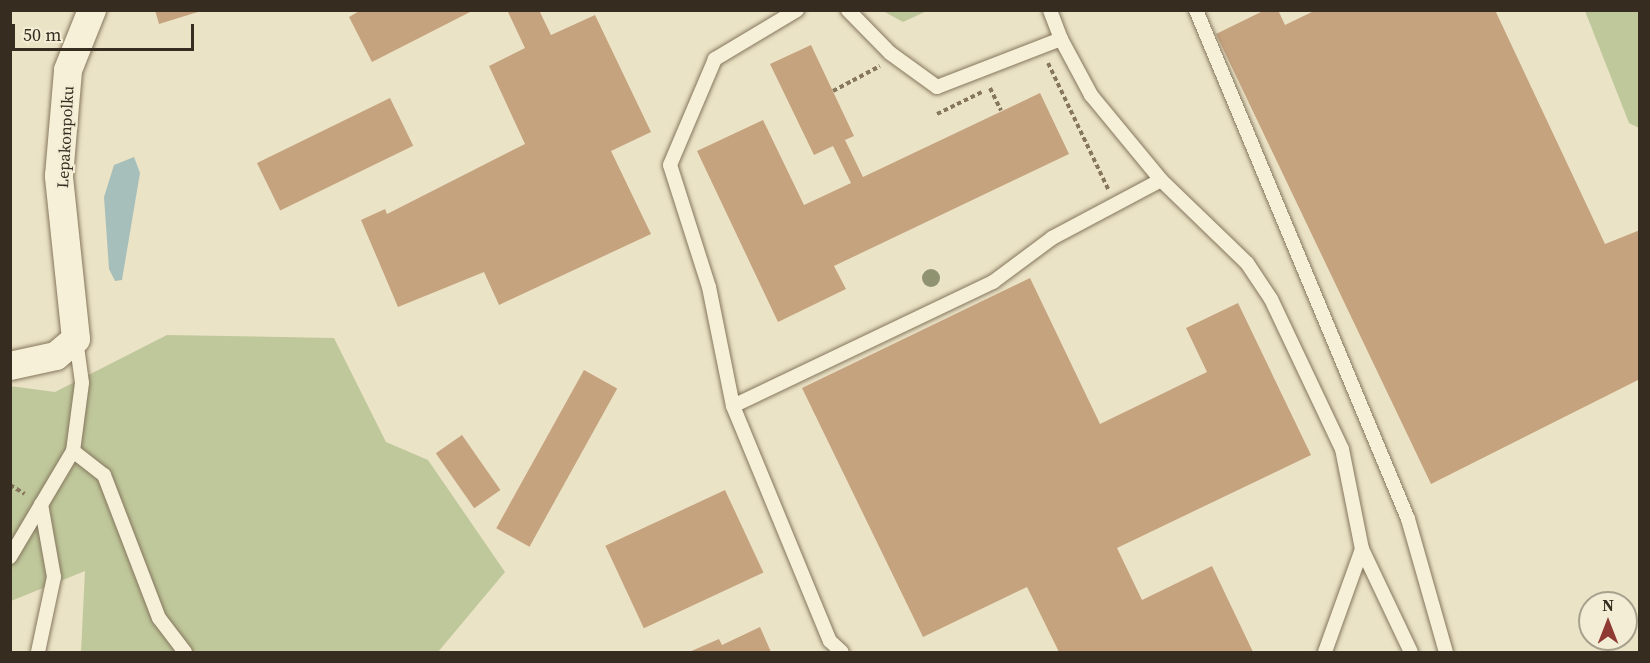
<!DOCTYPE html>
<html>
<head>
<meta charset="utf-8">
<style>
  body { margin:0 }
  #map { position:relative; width:1650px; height:663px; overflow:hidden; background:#ebe3c6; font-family:"Source Serif 4",serif }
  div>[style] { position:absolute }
  .green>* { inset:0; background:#bfc89b }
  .water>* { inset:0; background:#a7bfba }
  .building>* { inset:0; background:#c6a37f; transform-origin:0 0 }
  .path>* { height:4px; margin-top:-2px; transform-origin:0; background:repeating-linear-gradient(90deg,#85765d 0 4.5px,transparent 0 7.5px) }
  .roads { filter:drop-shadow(0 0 2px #85765d) drop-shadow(0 0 2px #85765d) }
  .lane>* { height:14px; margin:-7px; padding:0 7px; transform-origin:7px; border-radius:7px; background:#f6f0d9 }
  .street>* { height:28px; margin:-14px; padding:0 14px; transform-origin:14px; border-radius:14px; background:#f6f0d9 }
  .trees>* { width:18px; height:18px; margin:-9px; border-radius:50%; background:#8f936f }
  span { translate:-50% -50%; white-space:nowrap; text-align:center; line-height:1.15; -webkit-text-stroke:4.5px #f3edd5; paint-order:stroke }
  .street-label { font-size:16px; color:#362d20 }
  .frame { position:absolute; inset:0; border:12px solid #362d20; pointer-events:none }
  .north { position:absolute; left:1578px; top:591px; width:60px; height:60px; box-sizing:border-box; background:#f3edd5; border:2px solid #a7a08d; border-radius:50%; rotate:0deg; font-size:16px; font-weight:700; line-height:24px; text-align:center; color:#362d20 }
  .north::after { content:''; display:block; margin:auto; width:21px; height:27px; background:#8f3a32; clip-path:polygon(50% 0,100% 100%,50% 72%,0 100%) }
  .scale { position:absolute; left:12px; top:24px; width:182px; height:27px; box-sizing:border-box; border:3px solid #362d20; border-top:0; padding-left:8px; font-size:18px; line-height:21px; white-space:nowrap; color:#362d20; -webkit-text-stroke:4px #f3edd5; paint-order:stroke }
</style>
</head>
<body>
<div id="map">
  <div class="green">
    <i style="clip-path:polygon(883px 11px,927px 11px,903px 22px)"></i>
    <i style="clip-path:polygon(1585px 11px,1639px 11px,1639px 128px,1629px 123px)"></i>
    <i style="clip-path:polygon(167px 335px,334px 338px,386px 442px,428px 460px,505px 572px,438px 652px,81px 652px,85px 571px,11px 601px,10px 386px,55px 392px)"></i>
  </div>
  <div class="water">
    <i style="clip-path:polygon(134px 157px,140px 173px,122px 280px,115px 281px,109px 269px,104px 197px,114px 165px)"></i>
  </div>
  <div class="building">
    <i style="clip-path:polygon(155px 10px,201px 10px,201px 11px,159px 24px)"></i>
    <i style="clip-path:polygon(361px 10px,474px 10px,372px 62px,349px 17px)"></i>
    <i style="clip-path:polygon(507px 10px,539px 10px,551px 35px,595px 15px,651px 132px,611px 151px,651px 234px,499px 305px,484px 272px,398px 307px,361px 220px,385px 209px,387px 214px,525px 144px,489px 66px,525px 48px)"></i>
    <i style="clip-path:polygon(1265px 10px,1278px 10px,1285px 25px,1316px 10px,1495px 10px,1605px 244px,1640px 230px,1640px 379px,1431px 484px,1216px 34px)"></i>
    <i style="clip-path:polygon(811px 45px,854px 136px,845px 140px,863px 177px,1040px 93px,1069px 154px,834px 266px,846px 289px,778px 322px,697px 151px,763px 120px,804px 205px,851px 183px,833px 146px,814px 155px,770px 64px)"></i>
    <i style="left:390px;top:98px;width:53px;height:148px;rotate:64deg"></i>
    <i style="clip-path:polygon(1030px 278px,1100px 424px,1207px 372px,1186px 328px,1238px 303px,1311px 455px,1117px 548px,1142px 600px,1212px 566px,1253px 652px,1059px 652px,1027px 587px,923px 637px,802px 388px)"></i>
    <i style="left:584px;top:370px;width:38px;height:181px;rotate:29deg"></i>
    <i style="left:462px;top:435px;width:67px;height:32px;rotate:55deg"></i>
    <i style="left:725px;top:490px;width:91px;height:132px;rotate:65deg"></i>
    <i style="clip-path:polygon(760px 627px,771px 652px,689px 652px,719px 639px,722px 645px)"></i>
  </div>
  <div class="path">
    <i style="left:1048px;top:63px;width:140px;rotate:64.5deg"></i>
    <i style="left:990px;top:88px;width:25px;rotate:64deg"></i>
    <i style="left:833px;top:91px;width:53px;rotate:-28deg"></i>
    <i style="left:937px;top:114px;width:50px;rotate:-26.1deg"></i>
    <i style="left:10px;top:485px;width:17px;rotate:31deg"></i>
  </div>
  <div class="roads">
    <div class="lane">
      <i style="left:797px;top:10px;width:96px;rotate:149.1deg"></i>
      <i style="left:715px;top:59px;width:115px;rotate:113deg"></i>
      <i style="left:670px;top:165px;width:128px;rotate:72.3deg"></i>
      <i style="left:709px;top:287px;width:121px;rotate:78.6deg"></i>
      <i style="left:733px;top:406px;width:254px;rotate:67.6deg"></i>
      <i style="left:830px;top:641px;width:16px;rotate:43deg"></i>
      <i style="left:848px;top:10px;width:60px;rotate:45.7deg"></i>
      <i style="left:890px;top:53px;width:58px;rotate:35.9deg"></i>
      <i style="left:937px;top:87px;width:133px;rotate:-21.2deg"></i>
      <i style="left:1061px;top:39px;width:31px;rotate:-111deg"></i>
      <i style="left:1196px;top:10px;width:551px;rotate:67.39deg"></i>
      <i style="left:1408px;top:519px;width:138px;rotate:74.1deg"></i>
      <i style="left:1061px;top:39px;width:64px;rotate:61.8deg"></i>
      <i style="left:1091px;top:95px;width:110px;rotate:50.5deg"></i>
      <i style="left:1161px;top:180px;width:120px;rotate:44deg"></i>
      <i style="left:1247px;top:263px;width:43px;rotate:56.3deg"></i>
      <i style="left:1271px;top:299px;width:166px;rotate:64.7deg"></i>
      <i style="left:1342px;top:449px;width:102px;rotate:78.7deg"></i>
      <i style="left:1362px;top:549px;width:109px;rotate:109.8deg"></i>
      <i style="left:76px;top:339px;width:44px;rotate:82.2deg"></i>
      <i style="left:82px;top:383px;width:69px;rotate:97.5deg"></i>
      <i style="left:73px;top:451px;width:39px;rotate:38deg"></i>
      <i style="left:104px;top:475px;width:153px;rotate:69deg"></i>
      <i style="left:159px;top:618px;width:43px;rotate:52.6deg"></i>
      <i style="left:733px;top:406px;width:288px;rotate:-25.5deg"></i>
      <i style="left:993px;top:282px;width:74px;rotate:-36.7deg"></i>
      <i style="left:1052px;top:238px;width:123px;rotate:-28deg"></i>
      <i style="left:1362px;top:549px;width:114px;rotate:64.6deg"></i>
      <i style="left:10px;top:557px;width:123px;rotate:-59.3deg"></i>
      <i style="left:38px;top:652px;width:77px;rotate:-78deg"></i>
      <i style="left:54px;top:577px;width:74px;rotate:-100.1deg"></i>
    </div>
    <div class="street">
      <i style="left:10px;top:366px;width:47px;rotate:-12.3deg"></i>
      <i style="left:56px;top:356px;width:26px;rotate:-40deg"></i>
      <i style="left:76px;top:339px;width:164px;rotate:-96deg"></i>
      <i style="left:59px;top:176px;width:106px;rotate:-85.1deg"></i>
      <i style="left:68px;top:70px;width:65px;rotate:-68.2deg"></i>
    </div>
  </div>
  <div class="trees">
    <i style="left:931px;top:278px"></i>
  </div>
  <div class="street-label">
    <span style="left:65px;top:137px;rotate:-87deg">Lepakonpolku</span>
  </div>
  <div class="frame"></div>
  <div class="north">N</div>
  <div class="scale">50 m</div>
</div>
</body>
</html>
